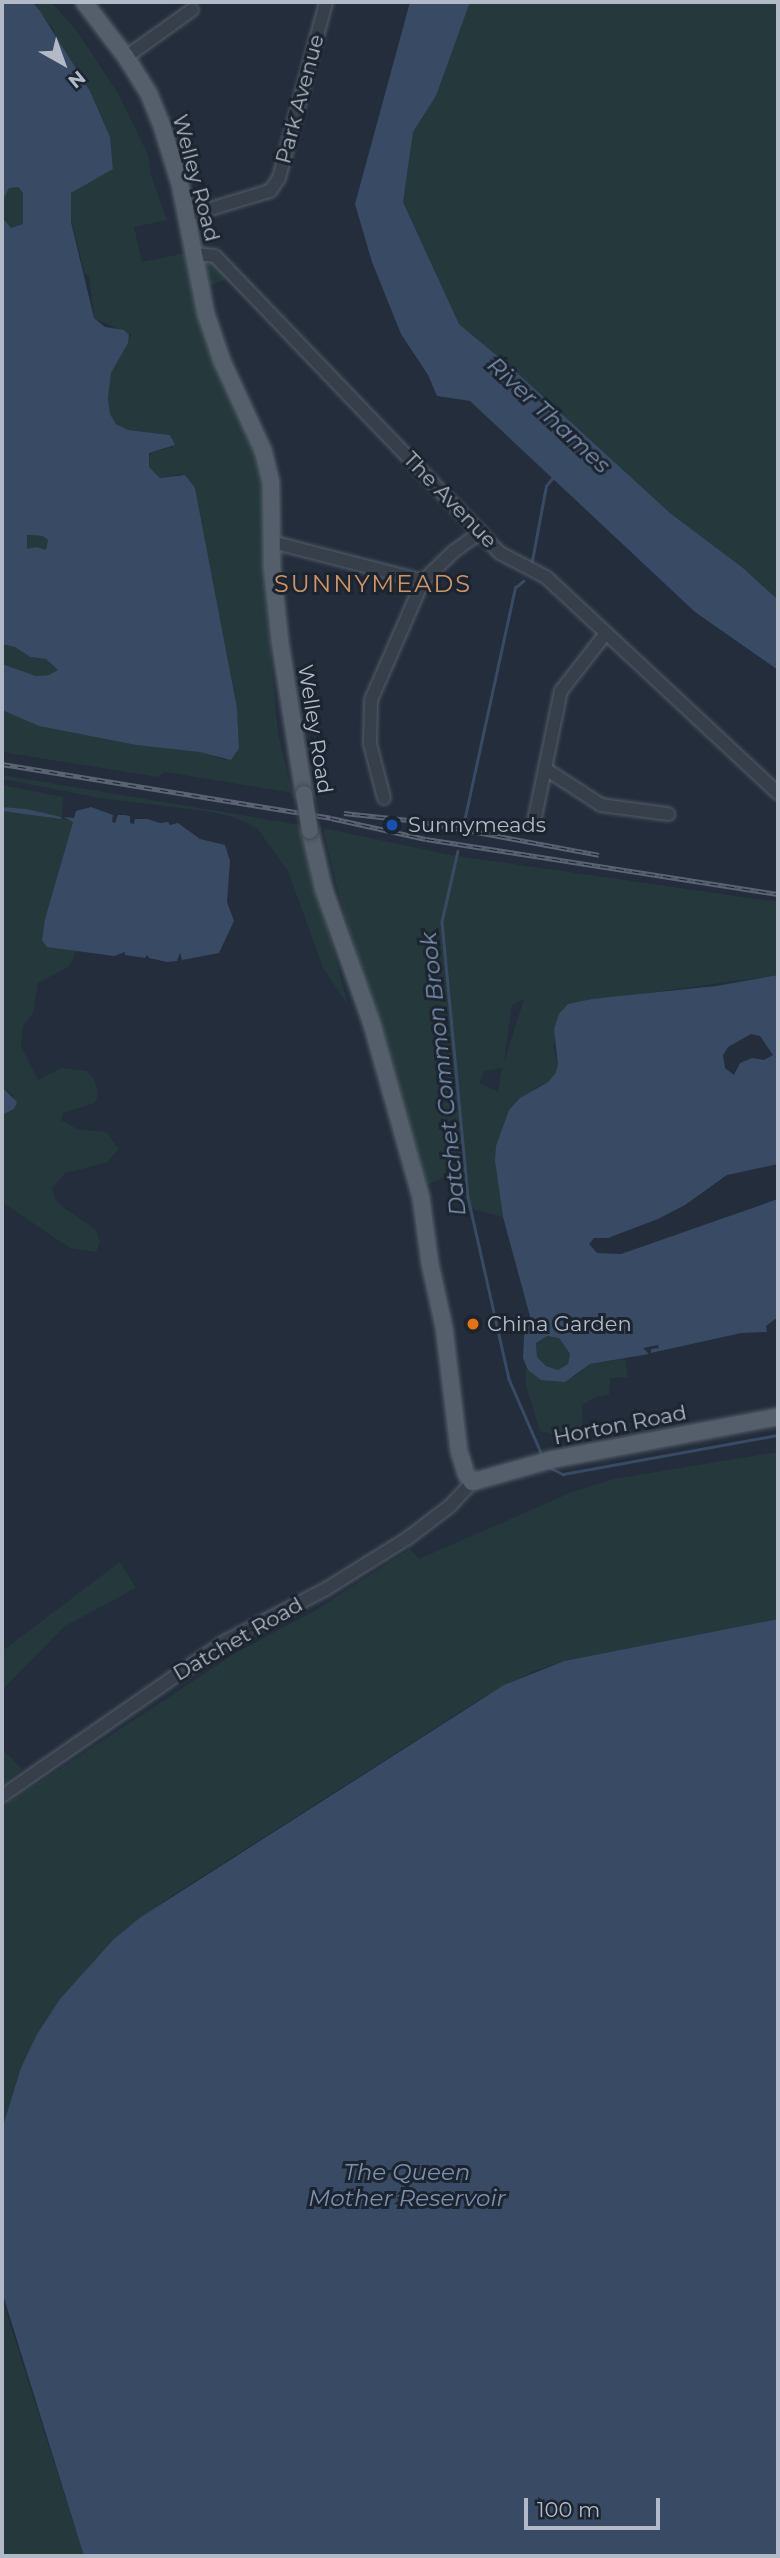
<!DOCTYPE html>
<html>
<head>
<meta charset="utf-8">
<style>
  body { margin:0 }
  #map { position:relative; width:780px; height:2558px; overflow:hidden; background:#232d3b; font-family:Montserrat,sans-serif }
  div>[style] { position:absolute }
  .green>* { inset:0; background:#25393c }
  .water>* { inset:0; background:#394a64 }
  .stream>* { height:2.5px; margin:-1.25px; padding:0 1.25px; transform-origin:1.25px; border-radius:1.25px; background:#394a64 }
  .roads { filter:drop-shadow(0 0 2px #555d69) drop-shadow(0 0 2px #555d69) }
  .minor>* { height:12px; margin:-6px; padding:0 6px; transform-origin:6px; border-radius:6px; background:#373f4b }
  .major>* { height:16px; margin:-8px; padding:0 8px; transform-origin:8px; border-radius:8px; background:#555e6b }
  .rail>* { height:5px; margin-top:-2.5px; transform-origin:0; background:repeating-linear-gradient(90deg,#1c2430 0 8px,#596372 0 16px); box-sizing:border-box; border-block:2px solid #596372 }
  .bridges { filter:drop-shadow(0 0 2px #404854) drop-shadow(0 0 2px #404854) }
  .major-bridge>* { height:16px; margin:-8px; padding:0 8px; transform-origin:8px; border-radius:8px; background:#555e6b }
  .dots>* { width:19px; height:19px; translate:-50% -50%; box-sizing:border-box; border:4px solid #1c2430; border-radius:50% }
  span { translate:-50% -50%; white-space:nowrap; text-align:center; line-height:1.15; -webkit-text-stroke:6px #1c2430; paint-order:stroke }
  .street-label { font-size:21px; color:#b2bac7 }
  .poi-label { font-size:21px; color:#b2bac7 }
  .left { translate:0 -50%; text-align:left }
  .water-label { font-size:23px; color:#7b90ae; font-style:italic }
  .quarter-label { font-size:24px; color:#d19563; letter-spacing:2px }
  .frame { position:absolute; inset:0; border:4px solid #b2bac7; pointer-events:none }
  .north { position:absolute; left:28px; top:28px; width:70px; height:70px; -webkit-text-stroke:5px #1c2430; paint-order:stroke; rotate:140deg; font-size:19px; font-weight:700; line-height:28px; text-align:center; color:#b2bac7 }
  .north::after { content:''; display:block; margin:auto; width:24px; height:32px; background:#b2bac7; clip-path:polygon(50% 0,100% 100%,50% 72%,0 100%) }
  .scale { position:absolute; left:524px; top:2498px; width:136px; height:32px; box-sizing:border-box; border:4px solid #b2bac7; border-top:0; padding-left:9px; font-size:21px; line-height:24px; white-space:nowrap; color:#b2bac7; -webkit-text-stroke:5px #1c2430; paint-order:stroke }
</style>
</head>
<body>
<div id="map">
  <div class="green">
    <i style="clip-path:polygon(32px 2px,51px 2px,77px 31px,119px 95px,148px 155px,151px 176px,167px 220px,134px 227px,142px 262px,195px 251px,206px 314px,263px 450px,272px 542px,267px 604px,271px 660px,278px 732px,292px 793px,165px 772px,158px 777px,2px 752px,2px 710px,39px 726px,136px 745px,199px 752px,225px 760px,239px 748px,237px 708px,195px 488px,181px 474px,160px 478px,149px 467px,147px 461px,152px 452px,173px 447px,171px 435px,128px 430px,116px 424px,110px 414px,108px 398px,111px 373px,131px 335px,94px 318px,89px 275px,85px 274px,69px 211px,71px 193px,113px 169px,110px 137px,90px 91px,64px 53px,52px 27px)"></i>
    <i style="clip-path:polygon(470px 2px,778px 2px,778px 600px,743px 568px,670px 513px,513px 369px,459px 324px,403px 202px,413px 132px,436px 96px)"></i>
    <i style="clip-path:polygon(18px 186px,23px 193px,23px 224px,11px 228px,2px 217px,2px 202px,9px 188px)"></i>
    <i style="clip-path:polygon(205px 262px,213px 263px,229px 278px,211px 285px,212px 291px,206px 299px,201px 267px)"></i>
    <i style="clip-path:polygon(26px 535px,43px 536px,48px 540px,46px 551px,27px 549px)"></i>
    <i style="clip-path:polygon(2px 644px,15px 647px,30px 657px,46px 659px,58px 670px,49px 675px,36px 676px,2px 664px)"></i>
    <i style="clip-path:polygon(2px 775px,300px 825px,348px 1005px,323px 968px,288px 871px,257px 828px,233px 817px,212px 812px,100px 798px,2px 779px)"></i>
    <i style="clip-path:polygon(2px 785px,63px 797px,62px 818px,73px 821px,45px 919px,53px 946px,76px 950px,70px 966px,38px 983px,33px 1013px,23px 1026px,21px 1046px,38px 1080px,61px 1068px,87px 1071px,95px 1081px,98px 1094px,95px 1103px,63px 1113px,61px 1120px,77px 1129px,106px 1132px,119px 1149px,106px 1163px,65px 1173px,52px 1188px,55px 1199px,63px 1207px,96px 1230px,100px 1242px,96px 1252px,70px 1248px,2px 1202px,2px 1115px,14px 1109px,13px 1095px,2px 1087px,2px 811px,60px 819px,61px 817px,2px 807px)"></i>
    <i style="clip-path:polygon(evenodd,323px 828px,450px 855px,778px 902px,778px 975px,568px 1004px,553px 1046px,558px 1065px,555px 1074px,548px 1082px,536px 1087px,495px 1161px,503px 1217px,468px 1208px,464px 1175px,457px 1172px,424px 1186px,338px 891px,323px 828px,524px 999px,504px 1062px,512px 1005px,524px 999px,323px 828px,502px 1068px,498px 1092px,479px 1083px,484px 1071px,502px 1068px)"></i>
    <i style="clip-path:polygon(547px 1336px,559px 1338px,570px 1354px,568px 1364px,558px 1370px,546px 1366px,537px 1357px,536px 1343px)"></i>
    <i style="clip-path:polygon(625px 1359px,628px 1377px,610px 1378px,609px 1395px,596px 1397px,582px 1405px,583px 1431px,560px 1436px,540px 1431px,526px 1386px,526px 1366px,528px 1370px,574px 1377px,590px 1364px)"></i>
    <i style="clip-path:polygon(778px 1452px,778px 1619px,564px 1661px,534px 1671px,479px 1700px,170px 1897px,114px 1939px,2px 2129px,2px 1807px,234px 1654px,314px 1611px,410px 1549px,419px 1559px,572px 1492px,614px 1479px)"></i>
    <i style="clip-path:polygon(120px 1562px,136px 1588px,65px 1626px,2px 1690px,2px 1651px)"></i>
    <i style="clip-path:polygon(2px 1749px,22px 1769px,2px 1785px)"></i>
    <i style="clip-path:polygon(2px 2292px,9px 2321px,84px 2556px,2px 2556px)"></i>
  </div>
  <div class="water">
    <i style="clip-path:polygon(evenodd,2px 2px,32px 2px,40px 11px,90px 91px,110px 137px,113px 169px,71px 193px,71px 222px,94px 318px,105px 327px,124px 330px,129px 335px,128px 343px,111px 373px,108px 398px,110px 414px,116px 424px,128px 430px,170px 435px,175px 445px,149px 453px,149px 467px,160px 478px,185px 475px,195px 488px,237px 708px,239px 748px,231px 760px,199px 752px,136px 745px,39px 726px,2px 710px,2px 664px,36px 676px,49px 675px,58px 670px,46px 659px,30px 657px,15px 647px,2px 644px,2px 217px,11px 228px,23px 224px,23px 193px,18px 187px,9px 188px,2px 202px,2px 2px,27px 535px,43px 536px,48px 540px,46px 550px,36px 547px,27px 549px,27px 535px)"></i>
    <i style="clip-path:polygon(410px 2px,470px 2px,436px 96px,413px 132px,403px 202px,459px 324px,513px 369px,670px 513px,743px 568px,778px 600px,778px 670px,695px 612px,470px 401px,437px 396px,428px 375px,401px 334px,372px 262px,355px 204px)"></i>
    <i style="clip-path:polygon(2px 807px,26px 809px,61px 817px,61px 819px,2px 811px)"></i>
    <i style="clip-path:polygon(91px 807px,113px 815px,112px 822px,115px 823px,118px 815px,124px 815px,130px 816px,130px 823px,134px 824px,135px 819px,147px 819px,160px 823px,168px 822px,170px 825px,178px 823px,200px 839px,225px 845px,230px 861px,227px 902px,234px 921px,219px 953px,182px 960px,180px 953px,177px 961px,167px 962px,149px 958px,147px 955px,145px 958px,125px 955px,125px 952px,114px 956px,47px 947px,42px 940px,45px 919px,73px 822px,64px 817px,74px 818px,76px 811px)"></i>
    <i style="clip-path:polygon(evenodd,778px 975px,778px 1164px,727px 1175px,685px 1205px,658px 1219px,608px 1238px,594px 1238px,589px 1244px,597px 1253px,621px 1254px,778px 1199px,778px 1317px,766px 1326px,767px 1332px,741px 1333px,651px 1353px,651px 1349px,659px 1348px,658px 1345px,643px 1348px,649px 1354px,590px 1364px,565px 1382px,541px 1380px,528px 1370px,523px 1358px,524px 1336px,531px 1320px,503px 1217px,495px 1161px,496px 1146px,509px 1110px,520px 1098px,548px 1082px,555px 1074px,558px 1065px,554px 1029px,559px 1014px,568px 1004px,592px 999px,716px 986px,778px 975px,751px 1034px,760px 1036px,773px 1055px,764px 1060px,752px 1058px,740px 1063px,734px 1075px,725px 1068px,723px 1055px,728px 1047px,751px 1034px,778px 975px,547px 1336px,559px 1338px,570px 1354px,568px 1364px,558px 1370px,546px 1366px,537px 1357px,536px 1343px,547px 1336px)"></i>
    <i style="clip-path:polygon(2px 1087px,17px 1102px,14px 1109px,2px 1115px)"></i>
    <i style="clip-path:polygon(778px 1619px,778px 2556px,84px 2556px,2px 2292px,2px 2129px,21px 2068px,36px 2036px,60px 1999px,114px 1939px,141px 1917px,504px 1685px,564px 1661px)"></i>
  </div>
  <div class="stream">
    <i style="left:531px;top:566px;width:81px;rotate:-79.4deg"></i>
    <i style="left:546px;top:486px;width:13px;rotate:-51deg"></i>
    <i style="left:463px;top:826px;width:244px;rotate:-77.7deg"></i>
    <i style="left:515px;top:588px;width:11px;rotate:-41deg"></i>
    <i style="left:458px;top:851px;width:73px;rotate:102.7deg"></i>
    <i style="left:442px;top:922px;width:276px;rotate:84.6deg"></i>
    <i style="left:468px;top:1197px;width:187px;rotate:77.3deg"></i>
    <i style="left:509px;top:1379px;width:83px;rotate:66.5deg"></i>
    <i style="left:549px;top:1467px;width:16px;rotate:27deg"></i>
    <i style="left:563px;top:1474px;width:219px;rotate:-10.3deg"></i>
  </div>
  <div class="roads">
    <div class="minor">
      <i style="left:126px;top:57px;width:81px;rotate:-35.5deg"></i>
      <i style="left:187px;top:216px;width:87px;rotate:-16.8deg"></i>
      <i style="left:270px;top:191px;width:16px;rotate:-55deg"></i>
      <i style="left:279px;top:178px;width:182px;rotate:-75deg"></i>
      <i style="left:196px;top:254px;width:19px;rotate:6deg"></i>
      <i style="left:215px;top:256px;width:412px;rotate:46.2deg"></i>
      <i style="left:500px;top:553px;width:52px;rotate:27.6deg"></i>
      <i style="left:546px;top:577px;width:317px;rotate:43deg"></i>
      <i style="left:272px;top:542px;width:156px;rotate:14.5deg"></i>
      <i style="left:547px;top:770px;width:64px;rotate:32.9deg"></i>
      <i style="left:601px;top:805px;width:68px;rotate:7.7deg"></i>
      <i style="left:384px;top:798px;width:56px;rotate:-104.5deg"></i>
      <i style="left:370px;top:744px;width:44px;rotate:-88.7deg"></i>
      <i style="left:371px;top:700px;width:130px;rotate:-66.4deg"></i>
      <i style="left:423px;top:581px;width:42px;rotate:-44deg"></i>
      <i style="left:453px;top:552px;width:34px;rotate:-36deg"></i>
      <i style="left:534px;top:822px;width:134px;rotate:-78.4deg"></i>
      <i style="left:561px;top:691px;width:73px;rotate:-52.2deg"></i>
      <i style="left:2px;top:1796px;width:272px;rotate:-34.7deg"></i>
      <i style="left:226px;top:1641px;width:113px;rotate:-27.5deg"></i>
      <i style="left:326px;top:1589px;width:97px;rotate:-31.9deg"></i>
      <i style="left:408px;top:1538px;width:53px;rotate:-37.3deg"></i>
      <i style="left:450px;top:1506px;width:33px;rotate:-47deg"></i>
    </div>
    <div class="major">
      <i style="left:84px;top:2px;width:69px;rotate:52.6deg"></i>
      <i style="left:126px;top:57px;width:44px;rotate:58.1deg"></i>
      <i style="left:149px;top:94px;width:31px;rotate:68deg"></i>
      <i style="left:161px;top:123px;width:64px;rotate:72.7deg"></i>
      <i style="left:180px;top:184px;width:133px;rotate:78.7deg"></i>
      <i style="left:206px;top:314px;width:50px;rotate:71.2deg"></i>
      <i style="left:222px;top:361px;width:98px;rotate:65.3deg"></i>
      <i style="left:263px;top:450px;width:33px;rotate:76deg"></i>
      <i style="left:271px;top:482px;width:85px;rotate:89.3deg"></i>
      <i style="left:272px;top:567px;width:75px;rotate:83.9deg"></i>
      <i style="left:280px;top:642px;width:154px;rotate:81deg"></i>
      <i style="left:310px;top:831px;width:61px;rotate:76.7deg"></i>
      <i style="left:324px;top:890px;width:139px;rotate:70.3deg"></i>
      <i style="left:371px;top:1021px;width:184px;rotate:74.2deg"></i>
      <i style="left:421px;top:1198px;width:67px;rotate:82.2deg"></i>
      <i style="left:430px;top:1264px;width:65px;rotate:77.5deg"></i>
      <i style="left:444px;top:1327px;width:125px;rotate:83.1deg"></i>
      <i style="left:459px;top:1451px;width:24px;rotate:73deg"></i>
      <i style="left:466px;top:1474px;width:10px;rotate:53deg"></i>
      <i style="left:472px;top:1482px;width:81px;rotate:-15.8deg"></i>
      <i style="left:550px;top:1460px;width:232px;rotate:-10.7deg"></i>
    </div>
  </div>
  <div class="rail">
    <i style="left:2px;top:764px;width:333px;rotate:9.3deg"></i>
    <i style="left:331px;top:818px;width:97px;rotate:12.5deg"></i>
    <i style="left:426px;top:839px;width:356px;rotate:8.9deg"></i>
    <i style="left:344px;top:813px;width:74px;rotate:6.2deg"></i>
    <i style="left:418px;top:821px;width:184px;rotate:10.6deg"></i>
  </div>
  <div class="bridges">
    <div class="major-bridge">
      <i style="left:304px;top:794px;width:37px;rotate:81deg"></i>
    </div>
  </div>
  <div class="dots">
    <i style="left:392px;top:825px;background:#1a4fb4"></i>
    <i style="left:473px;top:1324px;background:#e8710a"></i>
  </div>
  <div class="street-label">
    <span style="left:300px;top:99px;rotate:-75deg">Park Avenue</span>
    <span style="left:196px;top:178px;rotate:75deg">Welley Road</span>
    <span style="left:450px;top:500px;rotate:46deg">The Avenue</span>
    <span style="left:315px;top:729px;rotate:81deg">Welley Road</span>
    <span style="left:620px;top:1425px;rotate:-11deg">Horton Road</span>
    <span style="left:238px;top:1639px;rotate:-30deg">Datchet Road</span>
  </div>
  <div class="poi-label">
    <span class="left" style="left:408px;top:825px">Sunnymeads</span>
    <span class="left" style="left:487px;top:1324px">China Garden</span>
  </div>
  <div class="water-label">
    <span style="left:549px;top:415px;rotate:43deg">River Thames</span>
    <span style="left:443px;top:1074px;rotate:-96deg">Datchet Common Brook</span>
    <span style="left:407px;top:2185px">The Queen<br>Mother Reservoir</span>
  </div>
  <div class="quarter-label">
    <span style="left:373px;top:584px">SUNNYMEADS</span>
  </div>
  <div class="frame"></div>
  <div class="north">N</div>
  <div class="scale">100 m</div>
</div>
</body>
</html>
